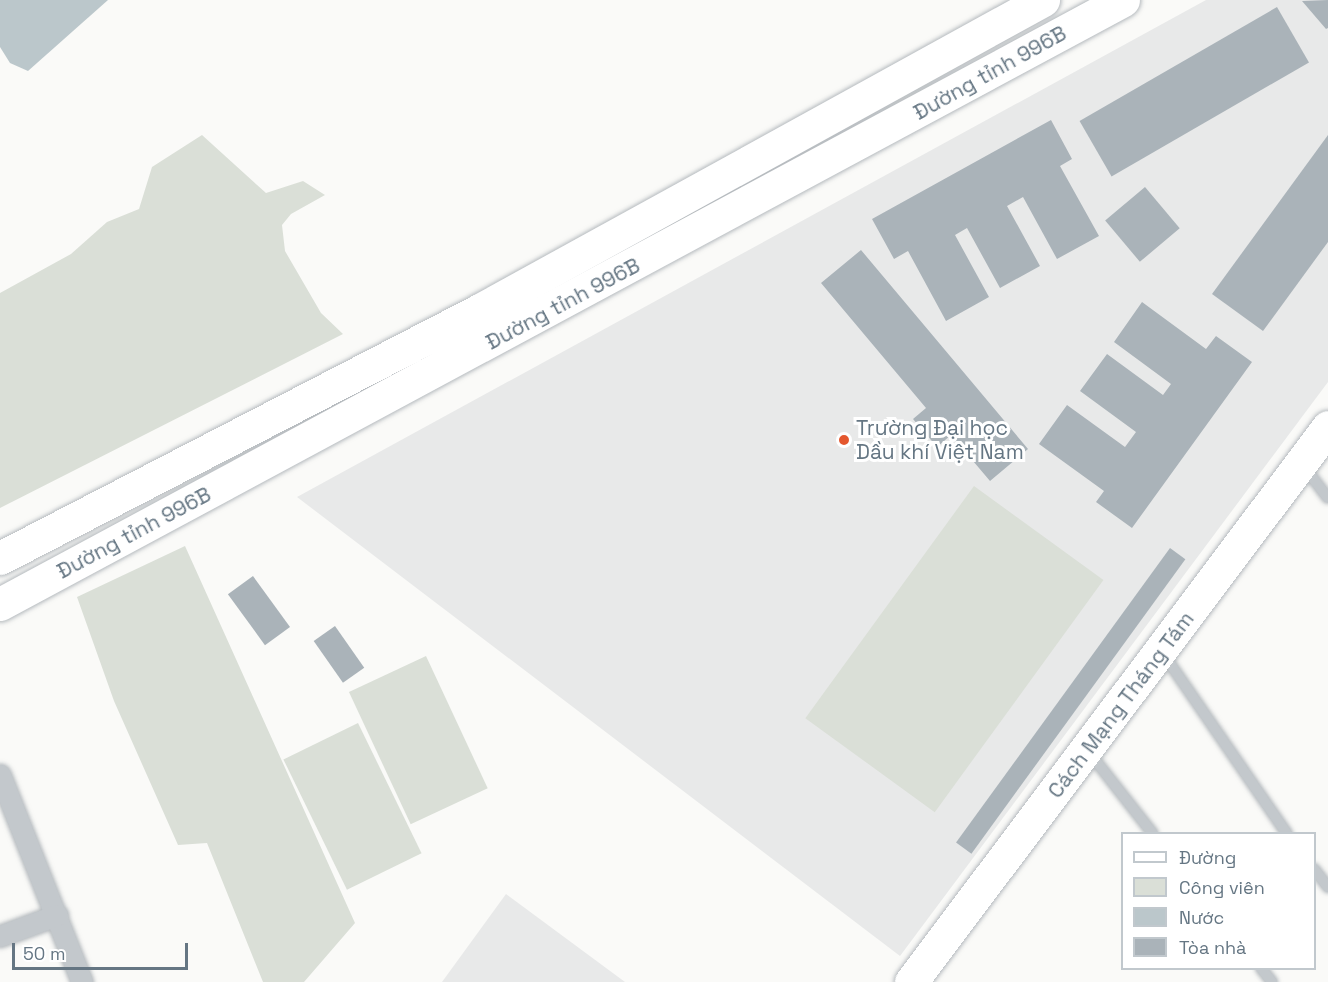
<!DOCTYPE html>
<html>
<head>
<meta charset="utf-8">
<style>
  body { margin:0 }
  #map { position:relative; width:1328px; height:982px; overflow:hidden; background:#fafaf8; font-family:"Space Grotesk",sans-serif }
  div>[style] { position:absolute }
  .built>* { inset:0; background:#e8e9e9 }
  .green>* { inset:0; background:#dadfd7; transform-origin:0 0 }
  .water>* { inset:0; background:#bbc7cb }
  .building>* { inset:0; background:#aab3b9; transform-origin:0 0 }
  .roads { filter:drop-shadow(0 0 2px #b5babe) drop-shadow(0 0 2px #b5babe) }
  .lane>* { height:10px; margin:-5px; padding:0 5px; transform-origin:5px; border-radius:5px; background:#c3c8cc }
  .street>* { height:21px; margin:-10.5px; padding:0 10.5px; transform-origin:10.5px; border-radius:10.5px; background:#c3c8cc }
  .primary>* { height:33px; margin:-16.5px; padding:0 16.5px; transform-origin:16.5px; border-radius:16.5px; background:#fff }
  .dots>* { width:16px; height:16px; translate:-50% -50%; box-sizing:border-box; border:3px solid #fff; border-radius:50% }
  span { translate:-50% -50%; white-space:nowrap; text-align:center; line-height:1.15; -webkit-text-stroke:6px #fff; paint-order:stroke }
  .street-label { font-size:21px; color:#657683 }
  .poi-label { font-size:21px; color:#657683 }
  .left { translate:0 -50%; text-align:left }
  .legend { position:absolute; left:1121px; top:832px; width:195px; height:138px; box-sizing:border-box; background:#fff; border:2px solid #c1c8cd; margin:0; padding:8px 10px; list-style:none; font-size:18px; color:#657683 }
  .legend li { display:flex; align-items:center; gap:12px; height:30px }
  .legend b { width:30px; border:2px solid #c1c8cd }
  .scale { position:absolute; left:12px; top:943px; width:176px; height:27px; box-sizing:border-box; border:3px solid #657683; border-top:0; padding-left:8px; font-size:18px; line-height:21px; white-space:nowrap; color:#657683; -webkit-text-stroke:4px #fff; paint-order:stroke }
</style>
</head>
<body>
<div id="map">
  <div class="built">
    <i style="clip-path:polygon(1206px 0,1328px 0,1328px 382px,900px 956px,297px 497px)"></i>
    <i style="clip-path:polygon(506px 894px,625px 982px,442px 982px)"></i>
  </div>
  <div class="green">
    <i style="clip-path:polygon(202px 135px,266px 193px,303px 181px,325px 195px,291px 214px,282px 225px,285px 251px,321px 313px,343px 334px,0 508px,0 293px,71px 254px,107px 222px,139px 209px,152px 167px)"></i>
    <i style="left:974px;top:486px;width:160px;height:287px;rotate:36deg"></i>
    <i style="clip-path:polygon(185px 546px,355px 923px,304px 982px,263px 982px,207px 843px,178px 845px,114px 701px,77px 597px)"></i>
    <i style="left:426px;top:656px;width:146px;height:85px;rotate:65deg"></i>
    <i style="left:358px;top:723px;width:145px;height:83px;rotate:64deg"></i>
  </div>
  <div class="water">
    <i style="clip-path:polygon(0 0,108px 0,28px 71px,10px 63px,0 47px)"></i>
  </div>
  <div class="building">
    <i style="clip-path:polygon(1328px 0,1328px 28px,1326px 29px,1302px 1px)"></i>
    <i style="left:1277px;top:7px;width:64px;height:228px;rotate:60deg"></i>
    <i style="clip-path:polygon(1051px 120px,1072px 159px,1060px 166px,1099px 236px,1057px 259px,1023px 197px,1007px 206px,1040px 266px,1000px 288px,967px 228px,955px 235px,989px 297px,946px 321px,908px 251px,894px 259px,872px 219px)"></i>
    <i style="clip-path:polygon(1328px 135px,1328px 242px,1263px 331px,1212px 294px)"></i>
    <i style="left:1145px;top:187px;width:54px;height:52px;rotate:50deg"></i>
    <i style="clip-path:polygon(861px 250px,1028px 449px,990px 481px,951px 435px,937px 447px,913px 419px,926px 408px,821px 283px)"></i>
    <i style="clip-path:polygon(1142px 302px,1206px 349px,1216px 336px,1252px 362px,1132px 528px,1096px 502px,1104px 491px,1039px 444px,1067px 405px,1125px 447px,1136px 432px,1080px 391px,1107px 354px,1163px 395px,1171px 384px,1114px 342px)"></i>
    <i style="left:1170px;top:548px;width:19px;height:364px;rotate:36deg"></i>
    <i style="left:253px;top:576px;width:63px;height:31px;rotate:54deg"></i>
    <i style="left:335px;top:626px;width:51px;height:26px;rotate:55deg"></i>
  </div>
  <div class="roads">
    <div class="lane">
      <i style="left:1303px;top:465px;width:41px;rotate:52.9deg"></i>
      <i style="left:1162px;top:652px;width:221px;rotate:55.5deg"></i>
      <i style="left:1088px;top:751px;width:105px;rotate:51.9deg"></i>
      <i style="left:1314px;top:869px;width:23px;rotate:52deg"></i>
      <i style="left:1261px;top:968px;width:18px;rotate:52deg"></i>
    </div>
    <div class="street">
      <i style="left:0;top:775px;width:223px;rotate:68.4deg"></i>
      <i style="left:0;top:936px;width:61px;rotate:-20.2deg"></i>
    </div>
    <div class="primary">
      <i style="left:0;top:558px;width:538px;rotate:-27.33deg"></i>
      <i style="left:478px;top:311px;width:645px;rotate:-28.83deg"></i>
      <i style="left:0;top:604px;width:1275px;rotate:-28.27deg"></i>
      <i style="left:911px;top:982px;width:694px;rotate:-53.08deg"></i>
    </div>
  </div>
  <div class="dots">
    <i style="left:844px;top:440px;background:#e4572e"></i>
  </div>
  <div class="street-label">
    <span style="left:990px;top:73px;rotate:-29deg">Đường tỉnh 996B</span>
    <span style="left:563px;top:304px;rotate:-28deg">Đường tỉnh 996B</span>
    <span style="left:134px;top:533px;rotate:-28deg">Đường tỉnh 996B</span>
    <span style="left:1121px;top:705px;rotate:-53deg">Cách Mạng Tháng Tám</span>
  </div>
  <div class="poi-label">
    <span class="left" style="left:856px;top:440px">Trường Đại học<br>Dầu khí Việt Nam</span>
  </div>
  <ul class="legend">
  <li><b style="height:8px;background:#fff"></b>Đường</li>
  <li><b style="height:16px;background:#dadfd7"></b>Công viên</li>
  <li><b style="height:16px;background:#bbc7cb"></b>Nước</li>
  <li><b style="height:16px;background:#aab3b9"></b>Tòa nhà</li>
  </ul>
  <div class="scale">50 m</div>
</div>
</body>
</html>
